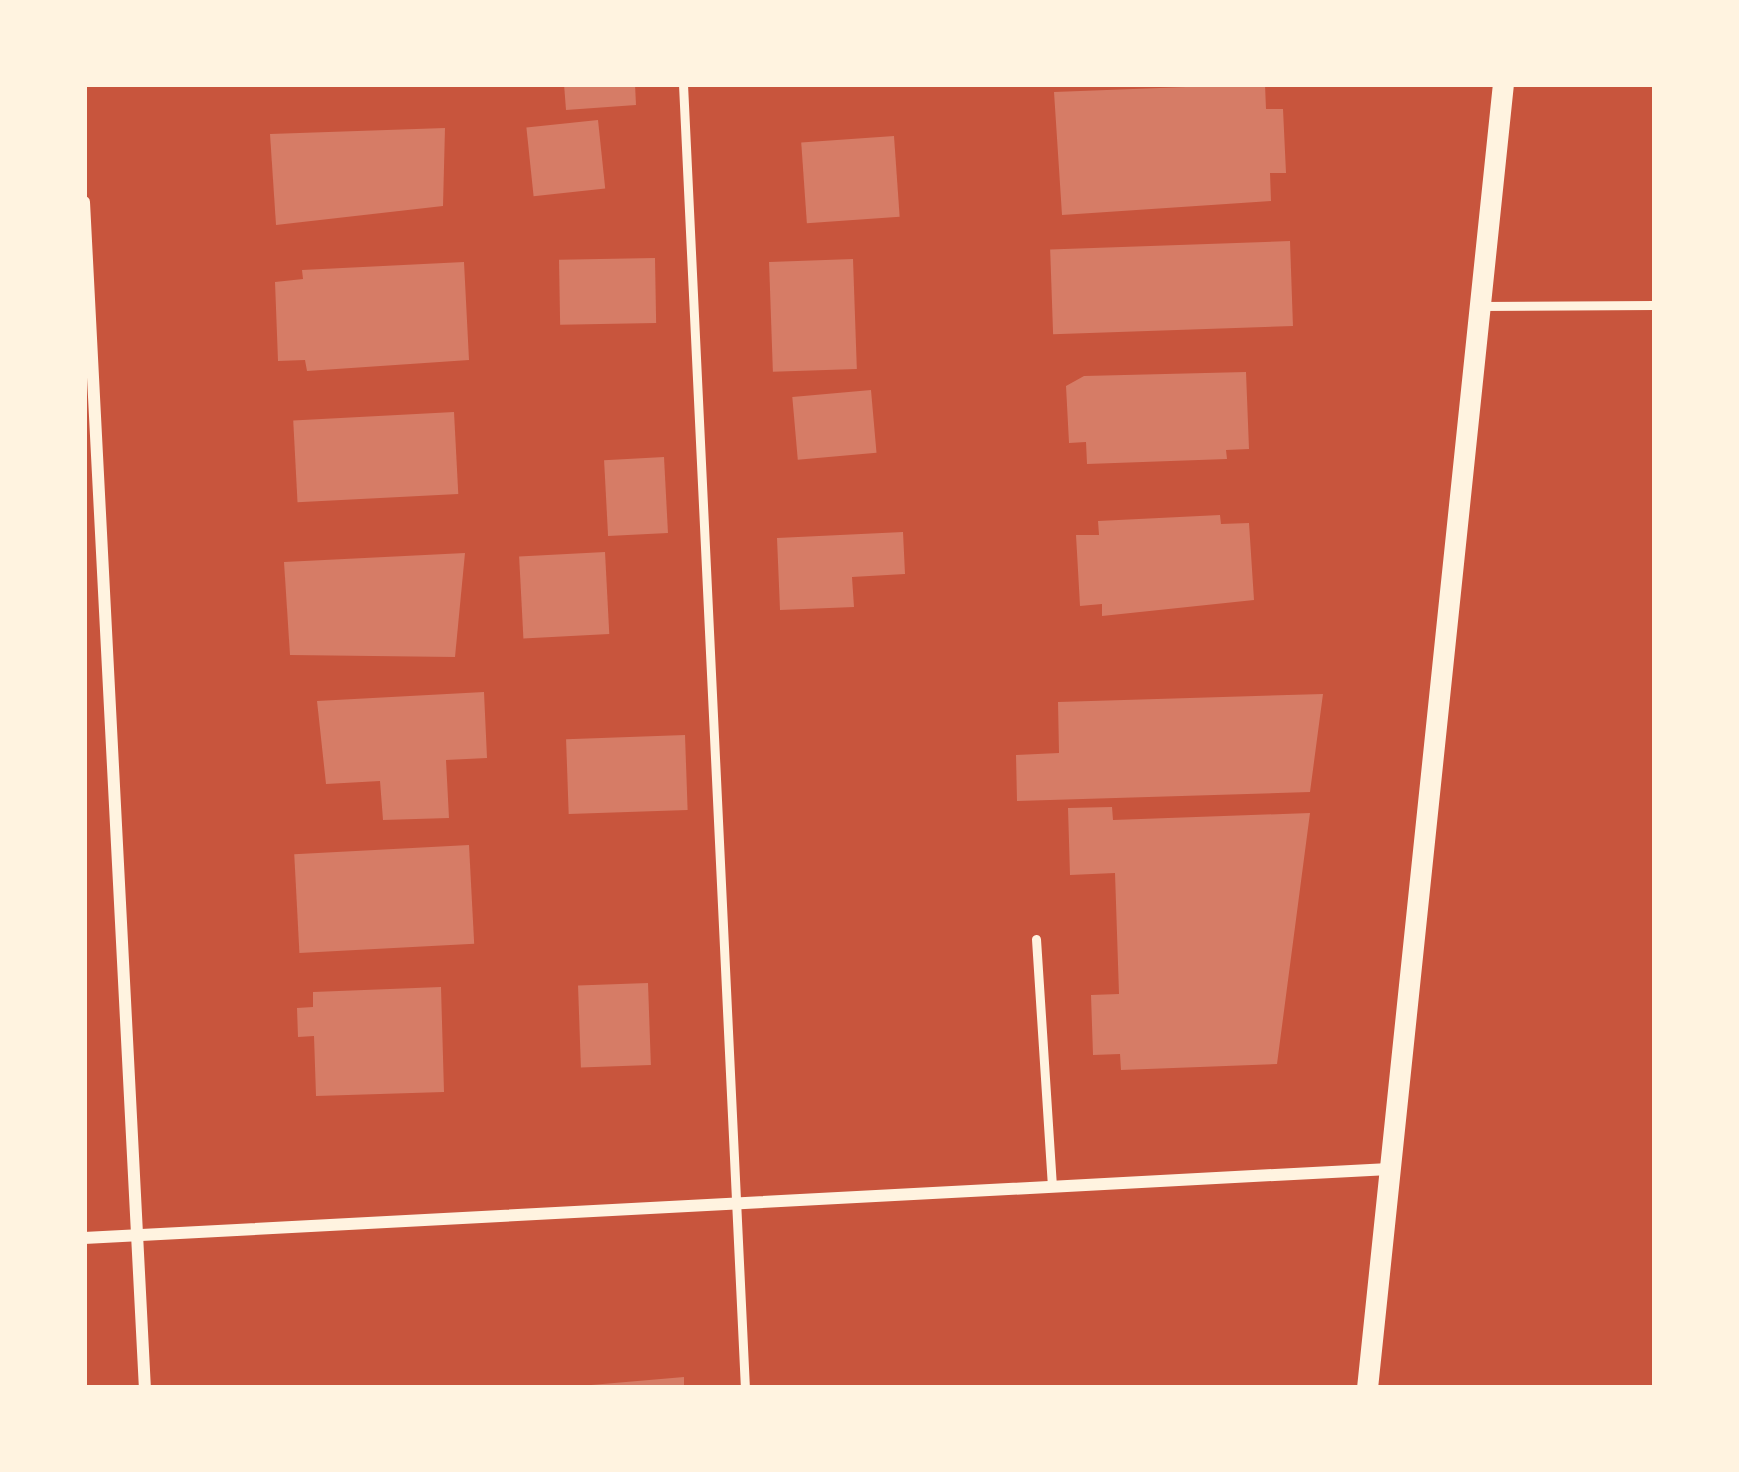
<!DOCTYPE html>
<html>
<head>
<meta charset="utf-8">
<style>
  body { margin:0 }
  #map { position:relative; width:1739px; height:1472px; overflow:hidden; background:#c8553d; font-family:"Archivo Narrow",sans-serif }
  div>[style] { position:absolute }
  .building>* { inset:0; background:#d67c66; transform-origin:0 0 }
  .service>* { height:9px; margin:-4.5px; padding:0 4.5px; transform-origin:4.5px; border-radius:4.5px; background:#fff3e0 }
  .minor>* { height:12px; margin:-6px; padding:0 6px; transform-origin:6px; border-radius:6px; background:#fff3e0 }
  .tertiary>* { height:21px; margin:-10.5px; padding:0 10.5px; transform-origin:10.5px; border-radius:10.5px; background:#fff3e0 }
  span { translate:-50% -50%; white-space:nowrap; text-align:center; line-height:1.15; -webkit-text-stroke:9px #fff3e0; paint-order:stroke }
  .frame { position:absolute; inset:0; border:87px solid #fff3e0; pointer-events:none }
</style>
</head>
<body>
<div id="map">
  <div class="building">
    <i style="clip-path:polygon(564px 84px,635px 84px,636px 105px,566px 110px)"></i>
    <i style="clip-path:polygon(1265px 84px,1266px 109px,1283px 109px,1286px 173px,1270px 173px,1271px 201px,1062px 215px,1054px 92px)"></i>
    <i style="left:598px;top:120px;width:69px;height:72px;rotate:84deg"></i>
    <i style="clip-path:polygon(445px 128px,443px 206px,276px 225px,270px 134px)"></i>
    <i style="left:894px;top:136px;width:81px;height:93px;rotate:86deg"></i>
    <i style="left:1290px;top:241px;width:85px;height:240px;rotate:88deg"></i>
    <i style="left:655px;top:258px;width:65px;height:96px;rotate:89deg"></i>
    <i style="left:853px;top:259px;width:110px;height:84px;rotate:88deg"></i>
    <i style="clip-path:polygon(464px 262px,469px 360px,307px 371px,305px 360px,278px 361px,275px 282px,303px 279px,302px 270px)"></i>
    <i style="clip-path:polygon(1246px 372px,1249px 449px,1226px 450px,1227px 459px,1087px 464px,1086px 442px,1069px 443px,1066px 386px,1084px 376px)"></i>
    <i style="left:871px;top:390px;width:63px;height:79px;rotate:85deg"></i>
    <i style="left:454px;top:412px;width:82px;height:161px;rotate:87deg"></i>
    <i style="left:664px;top:457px;width:76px;height:60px;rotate:87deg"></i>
    <i style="clip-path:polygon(1220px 515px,1221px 524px,1249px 523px,1254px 600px,1102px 616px,1102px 604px,1080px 606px,1076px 535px,1099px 535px,1098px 521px)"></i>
    <i style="clip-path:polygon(903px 532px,905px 574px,852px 577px,854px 607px,780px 610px,777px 538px)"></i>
    <i style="left:605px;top:552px;width:82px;height:86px;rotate:87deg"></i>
    <i style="clip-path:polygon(465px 553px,455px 657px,290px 655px,284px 562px)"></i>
    <i style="clip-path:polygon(484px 692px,487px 758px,446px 760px,449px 818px,383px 820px,380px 781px,326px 784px,317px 701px)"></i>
    <i style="clip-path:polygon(1323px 694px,1310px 792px,1017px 801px,1016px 755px,1059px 753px,1058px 702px)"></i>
    <i style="left:685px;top:735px;width:75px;height:119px;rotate:88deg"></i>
    <i style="clip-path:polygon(1112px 807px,1113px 820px,1310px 813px,1277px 1064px,1121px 1070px,1120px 1054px,1093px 1055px,1091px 995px,1119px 994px,1115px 873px,1070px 875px,1068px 808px)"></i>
    <i style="left:469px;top:845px;width:99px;height:175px;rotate:87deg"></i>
    <i style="left:648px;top:983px;width:82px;height:70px;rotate:88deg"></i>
    <i style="clip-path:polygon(441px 987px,444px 1092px,316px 1096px,314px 1036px,298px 1037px,297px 1008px,313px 1007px,313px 992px)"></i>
    <i style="clip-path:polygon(684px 1377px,684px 1388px,592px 1388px,591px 1385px)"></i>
  </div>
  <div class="service">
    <i style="left:683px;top:84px;width:1305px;rotate:87.28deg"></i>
    <i style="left:1480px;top:306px;width:175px;rotate:-0.3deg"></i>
    <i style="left:1036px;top:939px;width:247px;rotate:86.3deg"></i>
  </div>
  <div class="minor">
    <i style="left:84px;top:202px;width:1188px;rotate:87.06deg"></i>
    <i style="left:84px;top:1238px;width:1307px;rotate:-3.03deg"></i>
  </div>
  <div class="tertiary">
    <i style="left:1367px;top:1388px;width:1311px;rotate:-84.05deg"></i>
  </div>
  <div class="frame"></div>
</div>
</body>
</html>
